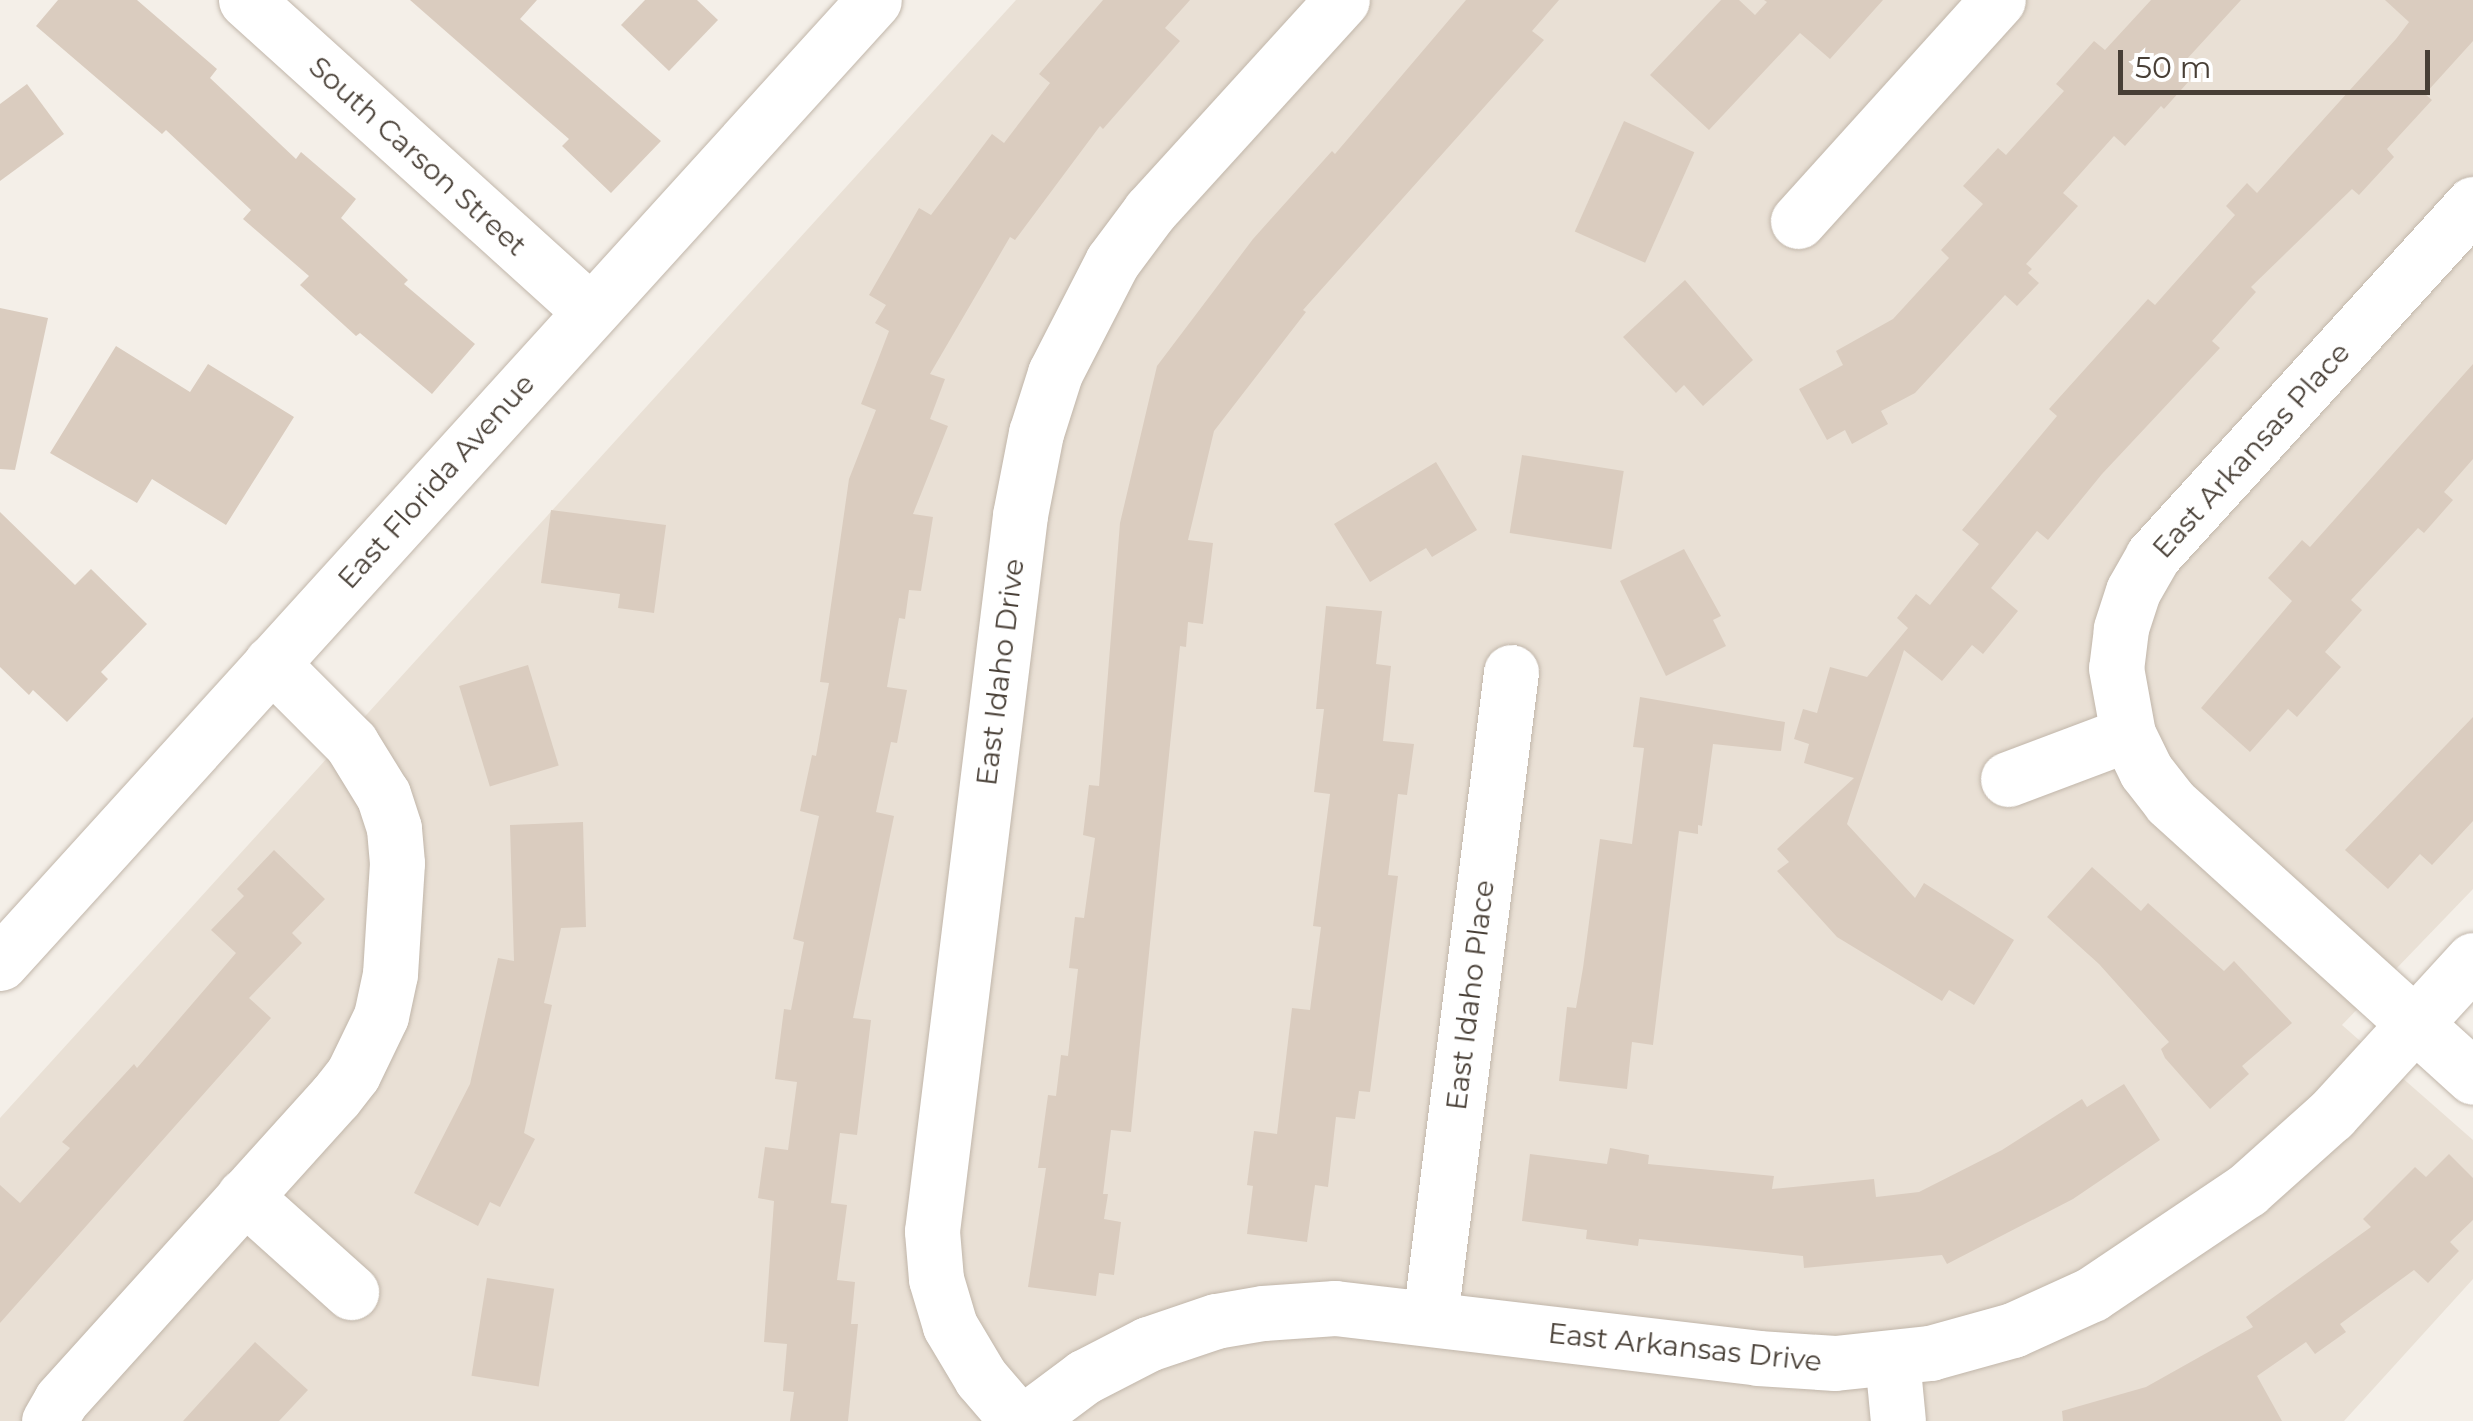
<!DOCTYPE html>
<html>
<head>
<meta charset="utf-8">
<style>
  body { margin:0 }
  #map { position:relative; width:2473px; height:1421px; overflow:hidden; background:#f4efe8; font-family:Montserrat,sans-serif }
  div>[style] { position:absolute }
  .residential>* { inset:0; background:#e9e0d5 }
  .building>* { inset:0; background:#daccbf; transform-origin:0 0 }
  .roads { filter:drop-shadow(0 0 2px #c1b6aa) drop-shadow(0 0 2px #c1b6aa) }
  .minor>* { height:55px; margin:-27.5px; padding:0 27.5px; transform-origin:27.5px; border-radius:27.5px; background:#fff }
  span { translate:-50% -50%; white-space:nowrap; text-align:center; line-height:1.15; -webkit-text-stroke:9px #fff; paint-order:stroke }
  .street-label { font-size:28px; color:#483f36 }
  .scale { position:absolute; left:2118px; top:50px; width:312px; height:45px; box-sizing:border-box; border:5px solid #483f36; border-top:0; padding-left:12px; font-size:30px; line-height:35px; white-space:nowrap; color:#483f36; -webkit-text-stroke:8px #fff; paint-order:stroke }
</style>
</head>
<body>
<div id="map">
  <div class="residential">
    <i style="clip-path:polygon(1016px 0,2473px 0,2473px 889px,2342px 1025px,2473px 1140px,2473px 1279px,2344px 1421px,0 1421px,0 1118px)"></i>
  </div>
  <div class="building">
    <i style="clip-path:polygon(58px 0,137px 0,217px 69px,210px 78px,296px 159px,301px 152px,356px 199px,341px 218px,408px 280px,404px 284px,475px 344px,432px 394px,360px 333px,356px 336px,300px 285px,309px 276px,243px 219px,251px 210px,166px 130px,162px 134px,36px 26px)"></i>
    <i style="clip-path:polygon(410px 0,537px 0,520px 19px,661px 141px,611px 193px,562px 146px,569px 139px)"></i>
    <i style="clip-path:polygon(645px 0,697px 0,718px 20px,669px 71px,621px 25px)"></i>
    <i style="clip-path:polygon(1103px 0,1190px 0,1165px 28px,1180px 41px,1103px 129px,1100px 126px,1015px 240px,1010px 237px,930px 374px,945px 379px,930px 419px,948px 426px,913px 514px,933px 517px,921px 591px,909px 590px,905px 619px,899px 618px,887px 687px,907px 690px,897px 743px,891px 742px,876px 812px,894px 816px,853px 1018px,871px 1020px,857px 1135px,840px 1133px,831px 1203px,847px 1205px,837px 1280px,855px 1282px,851px 1324px,858px 1324px,848px 1421px,790px 1421px,794px 1392px,783px 1391px,787px 1344px,764px 1342px,774px 1201px,758px 1198px,765px 1147px,788px 1150px,797px 1082px,775px 1079px,784px 1009px,791px 1010px,804px 942px,793px 939px,819px 816px,800px 811px,812px 755px,816px 756px,829px 683px,820px 682px,849px 479px,876px 410px,861px 404px,889px 331px,875px 323px,886px 305px,869px 295px,919px 208px,931px 215px,992px 134px,1004px 143px,1050px 83px,1039px 74px)"></i>
    <i style="clip-path:polygon(1466px 0,1559px 0,1532px 31px,1544px 40px,1303px 310px,1306px 312px,1214px 431px,1188px 540px,1213px 543px,1203px 624px,1188px 622px,1186px 647px,1180px 646px,1131px 1132px,1111px 1130px,1103px 1194px,1108px 1194px,1104px 1219px,1121px 1222px,1114px 1275px,1099px 1273px,1096px 1296px,1028px 1287px,1046px 1168px,1038px 1168px,1048px 1095px,1056px 1096px,1061px 1055px,1068px 1056px,1078px 969px,1069px 968px,1075px 917px,1084px 918px,1095px 838px,1083px 835px,1089px 785px,1099px 786px,1120px 523px,1157px 366px,1253px 239px,1332px 151px,1335px 154px)"></i>
    <i style="clip-path:polygon(1721px 0,1739px 0,1755px 15px,1767px 2px,1764px 0,1883px 0,1830px 59px,1800px 33px,1709px 130px,1650px 75px)"></i>
    <i style="clip-path:polygon(2151px 0,2241px 0,2186px 60px,2198px 71px,2164px 109px,2161px 106px,2125px 146px,2114px 136px,2063px 193px,2078px 206px,2026px 264px,2032px 269px,2028px 273px,2039px 283px,2017px 306px,2005px 295px,1915px 393px,1881px 411px,1888px 424px,1852px 444px,1845px 430px,1827px 440px,1799px 389px,1843px 365px,1836px 351px,1893px 319px,1949px 258px,1941px 250px,1983px 204px,1963px 186px,1998px 148px,2006px 155px,2064px 91px,2056px 84px,2094px 41px,2105px 50px)"></i>
    <i style="clip-path:polygon(2385px 0,2473px 0,2473px 41px,2425px 94px,2432px 100px,2387px 149px,2394px 157px,2359px 195px,2352px 189px,2251px 287px,2256px 292px,2212px 341px,2220px 348px,2102px 474px,2048px 540px,2037px 531px,1991px 588px,2018px 611px,1983px 654px,1972px 645px,1942px 681px,1904px 650px,1847px 824px,1915px 898px,1924px 883px,2014px 940px,1974px 1005px,1949px 990px,1942px 1001px,1837px 937px,1777px 871px,1789px 862px,1777px 849px,1854px 778px,1804px 763px,1809px 744px,1794px 739px,1803px 709px,1817px 713px,1830px 667px,1867px 677px,1908px 628px,1897px 618px,1916px 594px,1930px 605px,1979px 544px,1962px 530px,2057px 416px,2049px 409px,2148px 299px,2155px 305px,2235px 215px,2226px 206px,2247px 183px,2257px 193px,2396px 39px,2409px 22px)"></i>
    <i style="clip-path:polygon(27px 84px,64px 134px,0 181px,0 104px)"></i>
    <i style="left:1624px;top:121px;width:77px;height:121px;rotate:24deg"></i>
    <i style="clip-path:polygon(1685px 280px,1753px 360px,1703px 406px,1684px 385px,1676px 393px,1623px 337px)"></i>
    <i style="clip-path:polygon(0 308px,48px 318px,15px 470px,0 469px)"></i>
    <i style="clip-path:polygon(116px 346px,190px 392px,208px 364px,294px 417px,226px 525px,152px 479px,137px 503px,50px 453px)"></i>
    <i style="clip-path:polygon(2473px 364px,2473px 459px,2444px 492px,2453px 500px,2424px 533px,2418px 528px,2351px 600px,2362px 610px,2325px 652px,2341px 667px,2297px 717px,2288px 709px,2250px 752px,2201px 708px,2292px 601px,2268px 578px,2302px 540px,2310px 547px)"></i>
    <i style="left:1522px;top:455px;width:103px;height:79px;rotate:9deg"></i>
    <i style="clip-path:polygon(1436px 462px,1477px 530px,1432px 557px,1426px 548px,1370px 582px,1334px 524px)"></i>
    <i style="clip-path:polygon(551px 510px,666px 525px,654px 613px,618px 608px,620px 594px,541px 583px)"></i>
    <i style="clip-path:polygon(0 512px,75px 585px,91px 569px,147px 624px,101px 672px,108px 679px,67px 722px,33px 690px,29px 695px,0 667px)"></i>
    <i style="clip-path:polygon(1684px 549px,1721px 616px,1713px 620px,1726px 646px,1666px 676px,1620px 581px)"></i>
    <i style="clip-path:polygon(1326px 606px,1382px 611px,1376px 664px,1391px 666px,1383px 741px,1414px 744px,1407px 795px,1398px 794px,1388px 875px,1398px 876px,1370px 1092px,1359px 1091px,1355px 1119px,1336px 1117px,1328px 1187px,1315px 1185px,1307px 1242px,1247px 1234px,1253px 1186px,1247px 1185px,1254px 1131px,1277px 1134px,1292px 1008px,1310px 1010px,1321px 927px,1313px 926px,1330px 794px,1314px 792px,1324px 709px,1316px 709px)"></i>
    <i style="left:528px;top:665px;width:105px;height:72px;rotate:73deg"></i>
    <i style="clip-path:polygon(1640px 697px,1785px 722px,1781px 751px,1713px 744px,1702px 826px,1698px 825px,1698px 834px,1679px 831px,1653px 1045px,1632px 1042px,1627px 1089px,1559px 1081px,1567px 1007px,1576px 1008px,1583px 968px,1600px 839px,1632px 844px,1644px 748px,1633px 747px)"></i>
    <i style="clip-path:polygon(2473px 717px,2473px 821px,2432px 865px,2420px 854px,2388px 889px,2345px 850px)"></i>
    <i style="clip-path:polygon(583px 822px,586px 927px,561px 928px,544px 1003px,552px 1005px,524px 1133px,535px 1139px,500px 1207px,490px 1202px,478px 1226px,414px 1193px,470px 1084px,498px 958px,514px 961px,510px 825px)"></i>
    <i style="clip-path:polygon(274px 850px,325px 899px,292px 933px,302px 943px,249px 998px,271px 1018px,0 1323px,0 1185px,20px 1203px,70px 1148px,62px 1142px,134px 1064px,137px 1068px,236px 953px,211px 930px,244px 896px,237px 889px)"></i>
    <i style="clip-path:polygon(2092px 867px,2141px 911px,2148px 903px,2224px 971px,2234px 961px,2292px 1023px,2242px 1066px,2249px 1074px,2210px 1109px,2165px 1058px,2161px 1049px,2169px 1042px,2099px 964px,2047px 917px)"></i>
    <i style="clip-path:polygon(2124px 1084px,2160px 1140px,2073px 1199px,1947px 1264px,1942px 1255px,1804px 1268px,1803px 1256px,1639px 1239px,1638px 1246px,1586px 1239px,1587px 1230px,1522px 1221px,1530px 1154px,1607px 1164px,1610px 1148px,1649px 1155px,1648px 1164px,1774px 1176px,1772px 1189px,1874px 1179px,1876px 1197px,1919px 1192px,2002px 1150px,2082px 1099px,2087px 1107px)"></i>
    <i style="clip-path:polygon(2449px 1154px,2473px 1178px,2473px 1220px,2450px 1242px,2459px 1251px,2428px 1283px,2414px 1270px,2340px 1324px,2346px 1332px,2315px 1354px,2306px 1342px,2257px 1376px,2282px 1421px,2063px 1421px,2062px 1411px,2146px 1387px,2253px 1327px,2246px 1317px,2371px 1227px,2363px 1219px,2415px 1167px,2426px 1177px)"></i>
    <i style="left:487px;top:1278px;width:68px;height:99px;rotate:9deg"></i>
    <i style="clip-path:polygon(255px 1342px,308px 1390px,279px 1421px,183px 1421px)"></i>
  </div>
  <div class="roads">
    <div class="minor">
      <i style="left:246px;top:0;width:464px;rotate:42.1deg"></i>
      <i style="left:2473px;top:204px;width:476px;rotate:132.3deg"></i>
      <i style="left:2153px;top:556px;width:40px;rotate:119.7deg"></i>
      <i style="left:2133px;top:591px;width:40px;rotate:108deg"></i>
      <i style="left:2121px;top:629px;width:39px;rotate:97deg"></i>
      <i style="left:2116px;top:668px;width:67px;rotate:79.7deg"></i>
      <i style="left:2128px;top:734px;width:41px;rotate:64.1deg"></i>
      <i style="left:2146px;top:771px;width:39px;rotate:52deg"></i>
      <i style="left:2170px;top:802px;width:409px;rotate:42.2deg"></i>
      <i style="left:1798px;top:221px;width:298px;rotate:-47.9deg"></i>
      <i style="left:2008px;top:779px;width:128px;rotate:-20.6deg"></i>
      <i style="left:0;top:963px;width:1300px;rotate:-47.77deg"></i>
      <i style="left:244px;top:1196px;width:144px;rotate:41.9deg"></i>
      <i style="left:1430px;top:1318px;width:651px;rotate:-82.85deg"></i>
      <i style="left:1892px;top:1359px;width:62px;rotate:84.5deg"></i>
      <i style="left:49px;top:1421px;width:24px;rotate:-60deg"></i>
      <i style="left:61px;top:1400px;width:409px;rotate:-47.9deg"></i>
      <i style="left:335px;top:1097px;width:29px;rotate:-52deg"></i>
      <i style="left:353px;top:1074px;width:64px;rotate:-64.2deg"></i>
      <i style="left:381px;top:1016px;width:43px;rotate:-77.9deg"></i>
      <i style="left:390px;top:974px;width:111px;rotate:-86.4deg"></i>
      <i style="left:397px;top:863px;width:35px;rotate:-95deg"></i>
      <i style="left:394px;top:828px;width:35px;rotate:-108deg"></i>
      <i style="left:383px;top:795px;width:61px;rotate:-121.6deg"></i>
      <i style="left:351px;top:743px;width:113px;rotate:-135deg"></i>
      <i style="left:1018px;top:1421px;width:57px;rotate:-130.7deg"></i>
      <i style="left:981px;top:1378px;width:61px;rotate:-120.8deg"></i>
      <i style="left:950px;top:1326px;width:49px;rotate:-106.6deg"></i>
      <i style="left:936px;top:1279px;width:48px;rotate:-94.8deg"></i>
      <i style="left:932px;top:1231px;width:721px;rotate:-82.99deg"></i>
      <i style="left:1020px;top:515px;width:84px;rotate:-79deg"></i>
      <i style="left:1036px;top:433px;width:63px;rotate:-72.4deg"></i>
      <i style="left:1055px;top:373px;width:125px;rotate:-62.8deg"></i>
      <i style="left:1112px;top:262px;width:64px;rotate:-53.3deg"></i>
      <i style="left:1150px;top:211px;width:285px;rotate:-47.7deg"></i>
      <i style="left:1025px;top:1421px;width:74px;rotate:-36.7deg"></i>
      <i style="left:1084px;top:1377px;width:72px;rotate:-27.3deg"></i>
      <i style="left:1148px;top:1344px;width:72px;rotate:-18.7deg"></i>
      <i style="left:1216px;top:1321px;width:48px;rotate:-9.7deg"></i>
      <i style="left:1263px;top:1313px;width:72px;rotate:-4deg"></i>
      <i style="left:1335px;top:1308px;width:426px;rotate:6.7deg"></i>
      <i style="left:1758px;top:1358px;width:77px;rotate:3.7deg"></i>
      <i style="left:1835px;top:1363px;width:96px;rotate:-6deg"></i>
      <i style="left:1930px;top:1353px;width:86px;rotate:-15.5deg"></i>
      <i style="left:2013px;top:1330px;width:87px;rotate:-24.5deg"></i>
      <i style="left:2092px;top:1294px;width:187px;rotate:-33.9deg"></i>
      <i style="left:2247px;top:1190px;width:113px;rotate:-41.8deg"></i>
      <i style="left:2331px;top:1115px;width:210px;rotate:-47.5deg"></i>
    </div>
  </div>
  <div class="street-label">
    <span style="left:418px;top:156px;rotate:42deg">South Carson Street</span>
    <span style="left:2251px;top:450px;rotate:-48deg">East Arkansas Place</span>
    <span style="left:436px;top:481px;rotate:-48deg">East Florida Avenue</span>
    <span style="left:1000px;top:672px;rotate:-83deg">East Idaho Drive</span>
    <span style="left:1470px;top:995px;rotate:-83deg">East Idaho Place</span>
    <span style="left:1685px;top:1347px;rotate:6deg">East Arkansas Drive</span>
  </div>
  <div class="scale">50 m</div>
</div>
</body>
</html>
